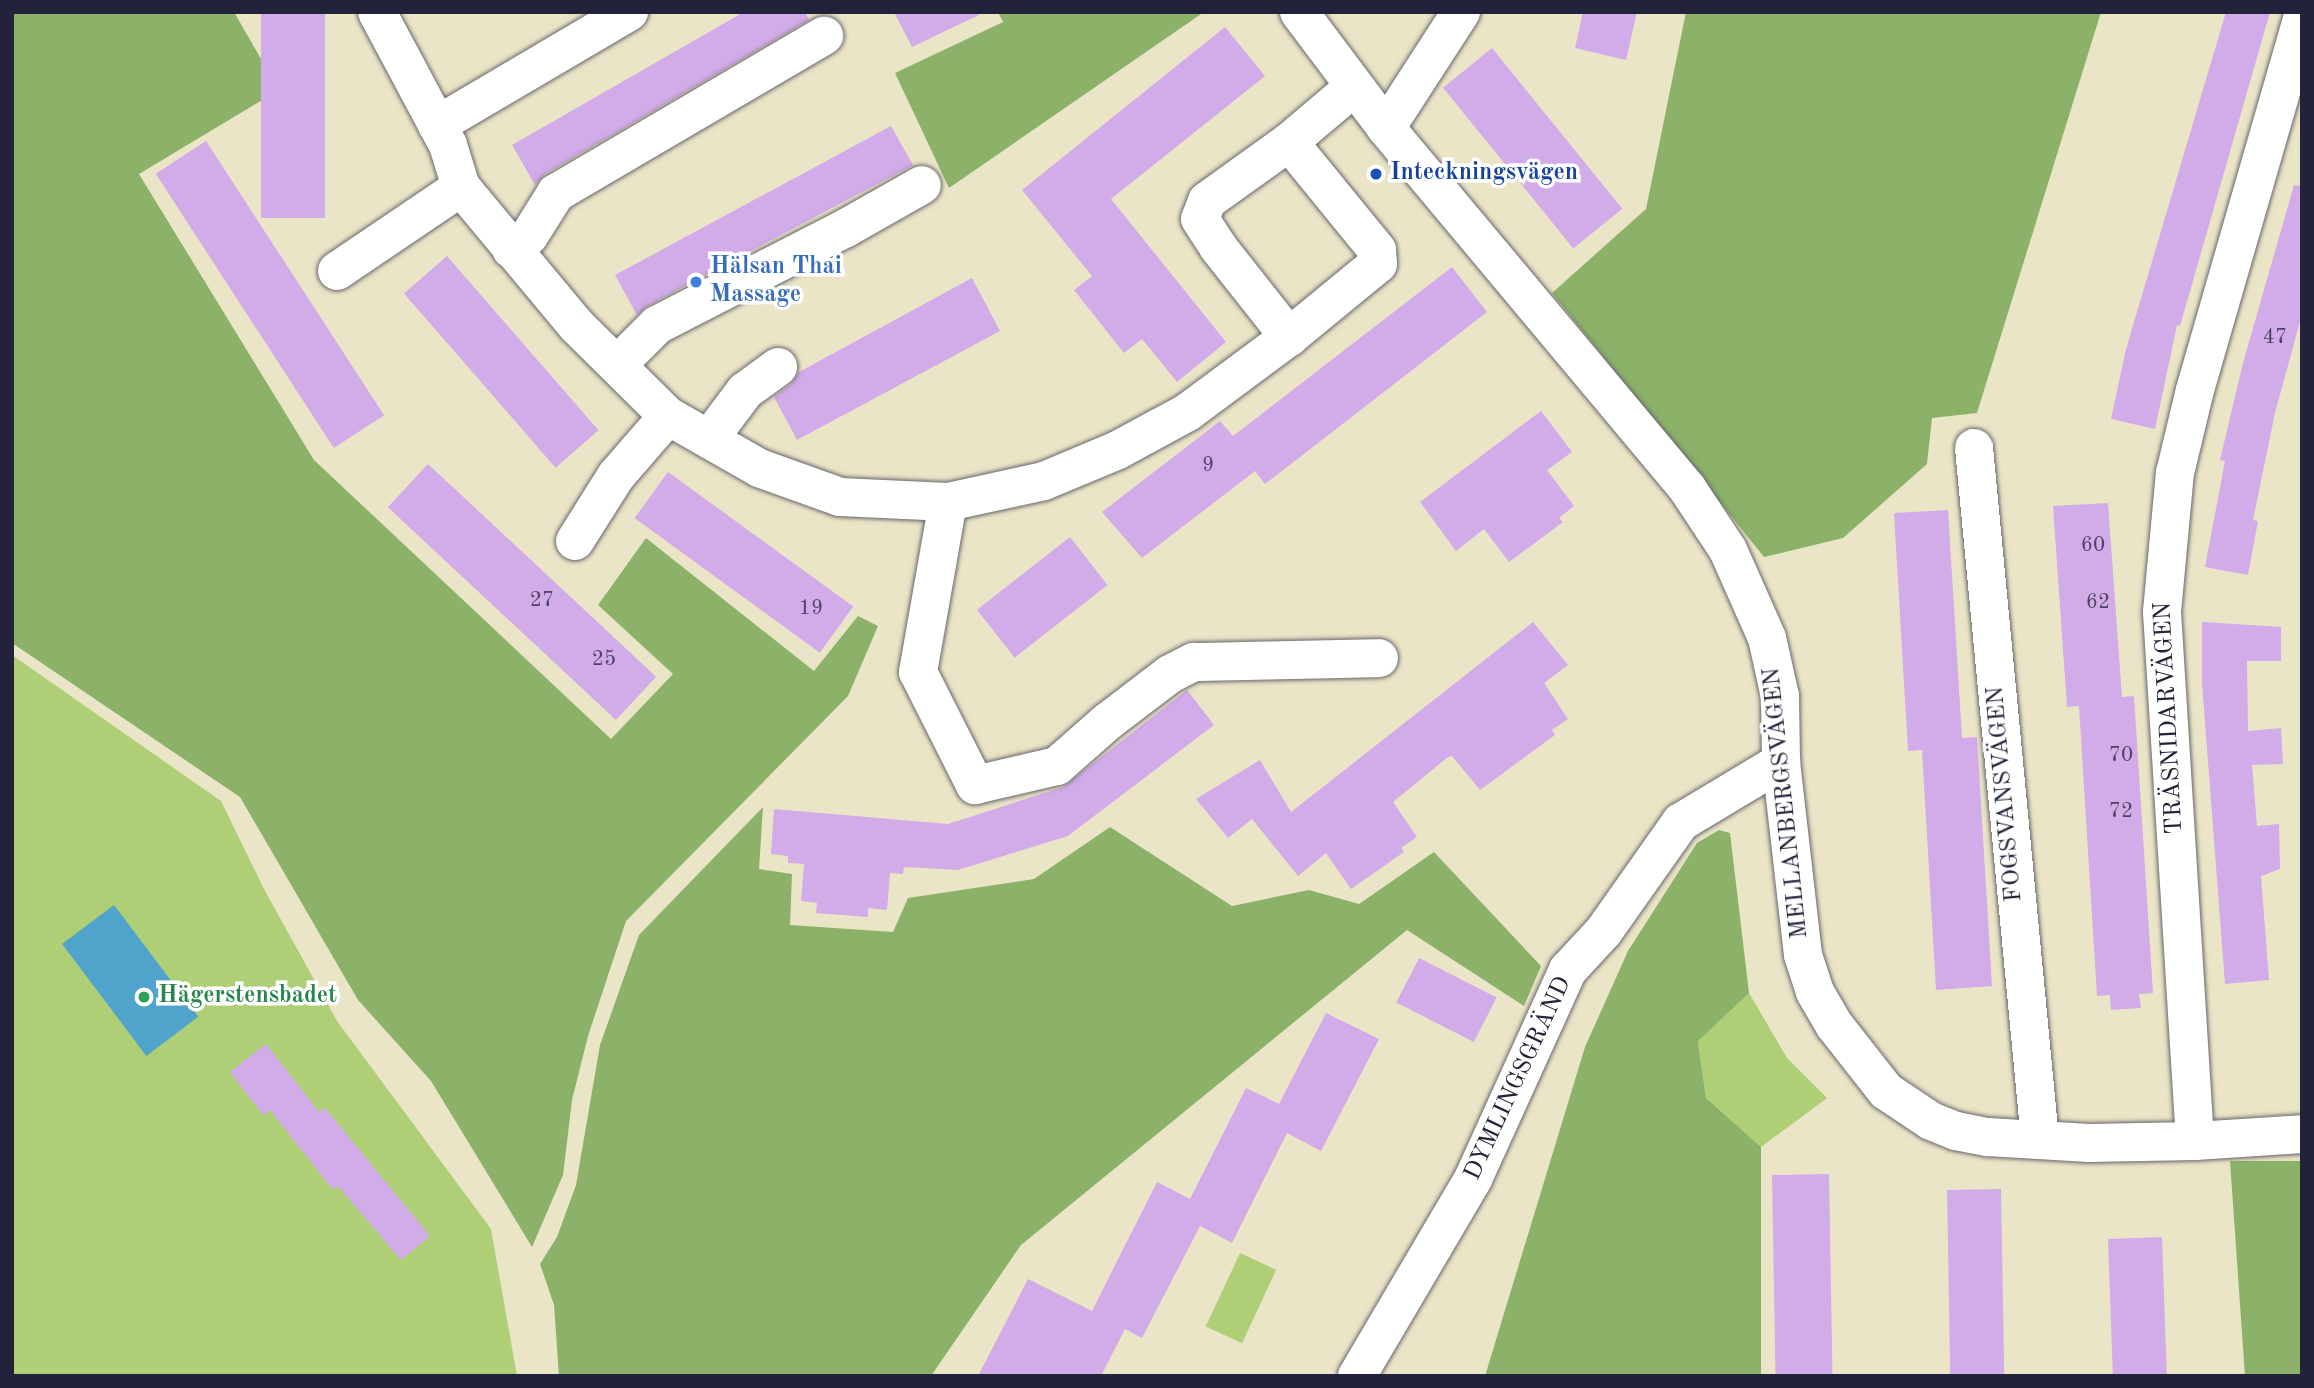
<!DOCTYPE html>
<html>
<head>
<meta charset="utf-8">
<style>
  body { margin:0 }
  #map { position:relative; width:2314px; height:1388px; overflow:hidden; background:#ebe5c7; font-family:"Old Standard TT",serif }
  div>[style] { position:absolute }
  .green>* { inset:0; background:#afcf77; transform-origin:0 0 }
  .forest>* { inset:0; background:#8bb268 }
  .water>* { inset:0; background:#50a3cb; transform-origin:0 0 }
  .building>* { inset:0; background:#d2abe9; transform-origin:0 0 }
  .roads { filter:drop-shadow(0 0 2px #68666c) drop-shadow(0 0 2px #68666c) }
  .minor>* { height:38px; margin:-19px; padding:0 19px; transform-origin:19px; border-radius:19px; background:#fff }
  .dots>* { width:19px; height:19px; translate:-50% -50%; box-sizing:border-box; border:4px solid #fff; border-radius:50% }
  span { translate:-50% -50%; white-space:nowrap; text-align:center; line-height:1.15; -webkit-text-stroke:7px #fff; paint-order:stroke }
  .number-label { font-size:21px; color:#4e4466 }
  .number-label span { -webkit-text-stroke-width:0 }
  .transit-label { font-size:24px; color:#164399; font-weight:700 }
  .left { translate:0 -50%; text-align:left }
  .shop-label { font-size:24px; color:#366cbe; font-weight:700 }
  .street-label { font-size:24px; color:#22223b }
  .leisure-label { font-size:24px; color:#27864d; font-weight:700 }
  .frame { position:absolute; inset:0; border:14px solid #22223b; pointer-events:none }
</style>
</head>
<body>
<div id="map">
  <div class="green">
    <i style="clip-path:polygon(12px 655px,221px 801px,264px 889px,337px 1021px,491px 1229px,517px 1376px,12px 1376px)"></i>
    <i style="clip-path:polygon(1749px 993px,1787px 1058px,1827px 1098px,1761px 1147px,1706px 1098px,1698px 1040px)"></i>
    <i style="left:1240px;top:1253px;width:40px;height:81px;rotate:25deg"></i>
  </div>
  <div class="forest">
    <i style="clip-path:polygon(12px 12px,234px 12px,279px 90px,139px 174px,314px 460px,611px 739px,673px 674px,598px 605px,646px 538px,814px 671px,858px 616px,878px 626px,848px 696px,626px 921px,588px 1036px,572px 1100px,563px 1175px,532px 1247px,431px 1081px,358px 1000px,240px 797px,12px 643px)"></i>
    <i style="clip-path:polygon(998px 12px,1204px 12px,949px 188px,895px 73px,1003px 22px)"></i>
    <i style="clip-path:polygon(1686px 12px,2101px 12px,1977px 413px,1932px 418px,1927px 464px,1843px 538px,1764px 557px,1552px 293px,1646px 209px)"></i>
    <i style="clip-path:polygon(763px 807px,759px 869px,792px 874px,790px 925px,893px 932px,908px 898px,1034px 879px,1110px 827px,1232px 906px,1309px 890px,1359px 904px,1434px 852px,1541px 966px,1524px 1006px,1407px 930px,1021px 1245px,931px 1376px,559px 1376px,554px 1305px,540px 1264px,557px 1237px,576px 1185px,600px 1045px,639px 935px)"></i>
    <i style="clip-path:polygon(1719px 830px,1730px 833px,1749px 993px,1698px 1041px,1706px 1098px,1761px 1147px,1761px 1376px,1485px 1376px,1585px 1047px,1628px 951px,1697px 843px)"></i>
    <i style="clip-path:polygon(2230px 1161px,2302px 1161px,2302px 1376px,2245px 1376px)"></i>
  </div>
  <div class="water">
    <i style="left:114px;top:905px;width:140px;height:65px;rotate:53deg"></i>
  </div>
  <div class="building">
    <i style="left:261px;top:12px;width:64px;height:206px"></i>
    <i style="clip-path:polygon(744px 12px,805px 12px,809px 20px,545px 174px,535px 185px,512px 145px)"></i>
    <i style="clip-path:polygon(894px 12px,985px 12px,912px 47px)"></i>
    <i style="clip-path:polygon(1583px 12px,1637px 12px,1626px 60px,1575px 48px)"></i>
    <i style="clip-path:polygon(2226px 12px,2270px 12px,2180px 326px,2177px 325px,2155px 429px,2111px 419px,2126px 349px)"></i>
    <i style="clip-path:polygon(1225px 27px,1265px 76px,1111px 199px,1226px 342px,1177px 382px,1142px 339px,1124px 353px,1074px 290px,1092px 276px,1022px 190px)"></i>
    <i style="left:1492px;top:48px;width:207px;height:63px;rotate:51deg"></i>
    <i style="clip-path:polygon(891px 126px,913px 165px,647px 306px,637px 315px,615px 275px)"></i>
    <i style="left:206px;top:141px;width:327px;height:60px;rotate:57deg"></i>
    <i style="clip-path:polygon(2294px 185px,2302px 186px,2302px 314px,2275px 413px,2253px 520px,2258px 521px,2248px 575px,2205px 567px,2225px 461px,2220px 460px,2243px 363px)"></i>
    <i style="left:447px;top:256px;width:231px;height:57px;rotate:49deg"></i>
    <i style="clip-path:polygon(1452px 267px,1487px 312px,1265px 484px,1255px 471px,1142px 558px,1102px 512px,1220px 421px,1233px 436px)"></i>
    <i style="clip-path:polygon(972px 278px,1000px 331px,797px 440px,774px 397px,791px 384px,799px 372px)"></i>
    <i style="clip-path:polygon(1541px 411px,1572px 452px,1547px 470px,1574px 506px,1559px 518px,1563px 522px,1509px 562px,1484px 529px,1456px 551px,1420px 502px)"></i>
    <i style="left:428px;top:464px;width:312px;height:59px;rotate:43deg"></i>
    <i style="left:668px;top:472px;width:229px;height:57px;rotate:36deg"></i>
    <i style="clip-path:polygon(2108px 503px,2122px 697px,2134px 696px,2153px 993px,2139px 994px,2141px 1008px,2111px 1010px,2110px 995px,2097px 996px,2079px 706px,2067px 707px,2053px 506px)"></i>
    <i style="clip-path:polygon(1948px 510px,1962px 738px,1977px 737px,1992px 986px,1936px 990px,1922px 750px,1908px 751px,1894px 513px)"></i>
    <i style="left:1070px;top:537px;width:61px;height:118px;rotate:52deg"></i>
    <i style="clip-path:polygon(1533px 622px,1568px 665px,1544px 683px,1568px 719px,1552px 730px,1555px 735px,1480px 790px,1452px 756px,1448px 757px,1393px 802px,1417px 837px,1401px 848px,1404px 852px,1351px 889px,1326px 853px,1298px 876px,1252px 819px,1228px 838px,1196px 799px,1260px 760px,1291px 812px)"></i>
    <i style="clip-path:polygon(2202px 622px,2281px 627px,2281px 661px,2247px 661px,2248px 731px,2281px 728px,2283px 764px,2252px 765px,2257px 826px,2279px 824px,2280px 869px,2261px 876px,2269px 980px,2225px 984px,2202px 683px)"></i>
    <i style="clip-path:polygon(1187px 690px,1214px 725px,1068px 836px,958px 870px,904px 867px,903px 874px,890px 873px,887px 910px,868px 908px,868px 917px,816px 913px,817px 903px,801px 901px,804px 864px,788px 863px,788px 856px,771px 854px,774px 809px,948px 824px,1063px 787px)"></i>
    <i style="left:1419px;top:958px;width:87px;height:50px;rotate:27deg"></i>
    <i style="clip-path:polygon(1326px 1013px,1379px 1039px,1321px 1151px,1287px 1133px,1232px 1243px,1200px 1226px,1142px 1338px,1125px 1329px,1101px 1376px,978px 1376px,1028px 1279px,1092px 1311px,1157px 1182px,1190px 1199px,1246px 1088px,1279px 1104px)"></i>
    <i style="clip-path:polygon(266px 1044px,319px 1112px,325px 1108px,430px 1236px,401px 1260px,338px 1186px,333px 1190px,270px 1110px,263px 1115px,230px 1072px)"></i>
    <i style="left:1829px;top:1174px;width:202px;height:57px;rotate:89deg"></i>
    <i style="left:2001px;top:1189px;width:187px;height:54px;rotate:89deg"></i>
    <i style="left:2162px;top:1237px;width:139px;height:54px;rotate:88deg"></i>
  </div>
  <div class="roads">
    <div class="minor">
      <i style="left:377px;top:12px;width:151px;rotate:61.9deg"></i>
      <i style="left:448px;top:145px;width:44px;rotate:72.8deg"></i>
      <i style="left:461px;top:187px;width:181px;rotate:50.2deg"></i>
      <i style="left:577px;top:326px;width:128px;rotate:44.7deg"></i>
      <i style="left:668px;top:416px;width:105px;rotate:29.7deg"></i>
      <i style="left:759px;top:468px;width:86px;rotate:19.7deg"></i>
      <i style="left:840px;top:497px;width:108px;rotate:2.7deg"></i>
      <i style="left:948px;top:502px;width:98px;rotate:-12.3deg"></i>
      <i style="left:1044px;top:481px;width:80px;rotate:-22.7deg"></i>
      <i style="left:1118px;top:450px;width:80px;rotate:-28.5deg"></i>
      <i style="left:1188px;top:412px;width:126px;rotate:-36.6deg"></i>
      <i style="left:1289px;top:337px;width:115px;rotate:-39.4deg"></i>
      <i style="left:1378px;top:264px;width:14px;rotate:-94deg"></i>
      <i style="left:1377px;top:250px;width:139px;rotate:-129.2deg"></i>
      <i style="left:1289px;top:142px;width:101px;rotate:144.3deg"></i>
      <i style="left:1207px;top:201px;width:19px;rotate:111deg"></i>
      <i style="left:1200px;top:219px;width:33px;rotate:57deg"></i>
      <i style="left:1218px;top:247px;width:115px;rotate:51.7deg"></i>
      <i style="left:1299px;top:12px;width:145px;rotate:53.1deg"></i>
      <i style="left:1386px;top:128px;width:469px;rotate:50.1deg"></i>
      <i style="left:1687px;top:488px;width:74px;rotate:56.5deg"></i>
      <i style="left:1728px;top:550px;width:96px;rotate:66.1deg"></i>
      <i style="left:1767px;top:638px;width:59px;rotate:77.4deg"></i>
      <i style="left:1780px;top:696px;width:66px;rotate:89.1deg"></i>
      <i style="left:1781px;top:762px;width:194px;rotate:83.5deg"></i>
      <i style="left:1803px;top:955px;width:39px;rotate:72deg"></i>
      <i style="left:1815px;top:992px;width:39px;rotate:60deg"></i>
      <i style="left:1835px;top:1026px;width:83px;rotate:51.9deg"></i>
      <i style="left:1886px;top:1091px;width:54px;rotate:33.7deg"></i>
      <i style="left:1931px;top:1121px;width:27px;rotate:22deg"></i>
      <i style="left:1956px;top:1131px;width:33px;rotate:11deg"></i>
      <i style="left:1988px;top:1137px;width:101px;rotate:3.4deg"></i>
      <i style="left:2089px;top:1143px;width:106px;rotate:-1.1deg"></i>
      <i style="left:2195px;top:1141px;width:107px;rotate:-3.7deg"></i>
      <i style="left:437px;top:125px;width:223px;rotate:-30.5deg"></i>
      <i style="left:1386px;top:128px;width:138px;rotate:-57.1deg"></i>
      <i style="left:1289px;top:142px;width:85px;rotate:-40.2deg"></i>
      <i style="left:511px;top:249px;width:22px;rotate:-36deg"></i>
      <i style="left:529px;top:236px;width:51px;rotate:-57.9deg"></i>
      <i style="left:556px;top:193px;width:311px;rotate:-30.4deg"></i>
      <i style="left:337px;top:271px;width:150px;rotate:-34.1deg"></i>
      <i style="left:617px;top:365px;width:57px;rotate:-45deg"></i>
      <i style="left:657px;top:325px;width:212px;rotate:-27.2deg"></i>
      <i style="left:846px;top:228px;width:87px;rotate:-29.5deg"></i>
      <i style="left:709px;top:439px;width:60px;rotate:-53.1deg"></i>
      <i style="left:745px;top:391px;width:41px;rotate:-36deg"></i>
      <i style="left:1974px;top:448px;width:695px;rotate:84.55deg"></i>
      <i style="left:948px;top:502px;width:173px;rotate:100deg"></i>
      <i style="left:918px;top:672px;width:127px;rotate:63.2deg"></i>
      <i style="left:975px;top:785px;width:84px;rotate:-13deg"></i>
      <i style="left:1057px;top:766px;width:67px;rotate:-41.3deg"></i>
      <i style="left:1107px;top:722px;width:79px;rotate:-37.3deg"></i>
      <i style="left:1170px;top:674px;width:27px;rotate:-27deg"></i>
      <i style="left:1194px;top:662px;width:185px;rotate:-1.2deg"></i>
      <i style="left:575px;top:541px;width:77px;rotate:-57.8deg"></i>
      <i style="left:616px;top:476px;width:79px;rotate:-49.1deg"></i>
      <i style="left:2195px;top:1141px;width:530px;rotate:-93.57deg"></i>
      <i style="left:2162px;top:612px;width:140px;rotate:-84.7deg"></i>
      <i style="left:2175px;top:473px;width:85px;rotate:-76.5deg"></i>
      <i style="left:2195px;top:390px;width:385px;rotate:-73.9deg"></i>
      <i style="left:1357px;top:1376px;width:229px;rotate:-59.5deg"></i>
      <i style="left:1473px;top:1179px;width:230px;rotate:-65.6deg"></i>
      <i style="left:1568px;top:970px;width:53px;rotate:-47.3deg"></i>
      <i style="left:1604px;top:931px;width:133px;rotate:-54.8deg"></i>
      <i style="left:1681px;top:822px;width:117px;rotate:-31deg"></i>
    </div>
  </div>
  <div class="dots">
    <i style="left:1376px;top:174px;background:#1a4fb4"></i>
    <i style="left:696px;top:282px;background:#3f7fe0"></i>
    <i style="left:144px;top:997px;background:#2e9e5b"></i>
  </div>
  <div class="number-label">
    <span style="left:2275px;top:338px">47</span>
    <span style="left:1208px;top:466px">9</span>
    <span style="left:2093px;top:546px">60</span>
    <span style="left:542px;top:601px">27</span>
    <span style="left:2098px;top:603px">62</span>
    <span style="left:811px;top:609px">19</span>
    <span style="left:604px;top:660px">25</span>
    <span style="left:2121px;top:756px">70</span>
    <span style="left:2121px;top:812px">72</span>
  </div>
  <div class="transit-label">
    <span class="left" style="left:1390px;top:174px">Inteckningsvägen</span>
  </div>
  <div class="shop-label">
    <span class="left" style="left:710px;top:282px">Hälsan Thai<br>Massage</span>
  </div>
  <div class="street-label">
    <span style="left:2170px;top:718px;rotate:-93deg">TRÄSNIDARVÄGEN</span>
    <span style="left:2006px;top:794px;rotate:-95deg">FOGSVANSVÄGEN</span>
    <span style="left:1787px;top:803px;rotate:-96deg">MELLANBERGSVÄGEN</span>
    <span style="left:1519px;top:1079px;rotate:-65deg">DYMLINGSGRÄND</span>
  </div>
  <div class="leisure-label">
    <span class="left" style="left:158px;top:997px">Hägerstensbadet</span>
  </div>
  <div class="frame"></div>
</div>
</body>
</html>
